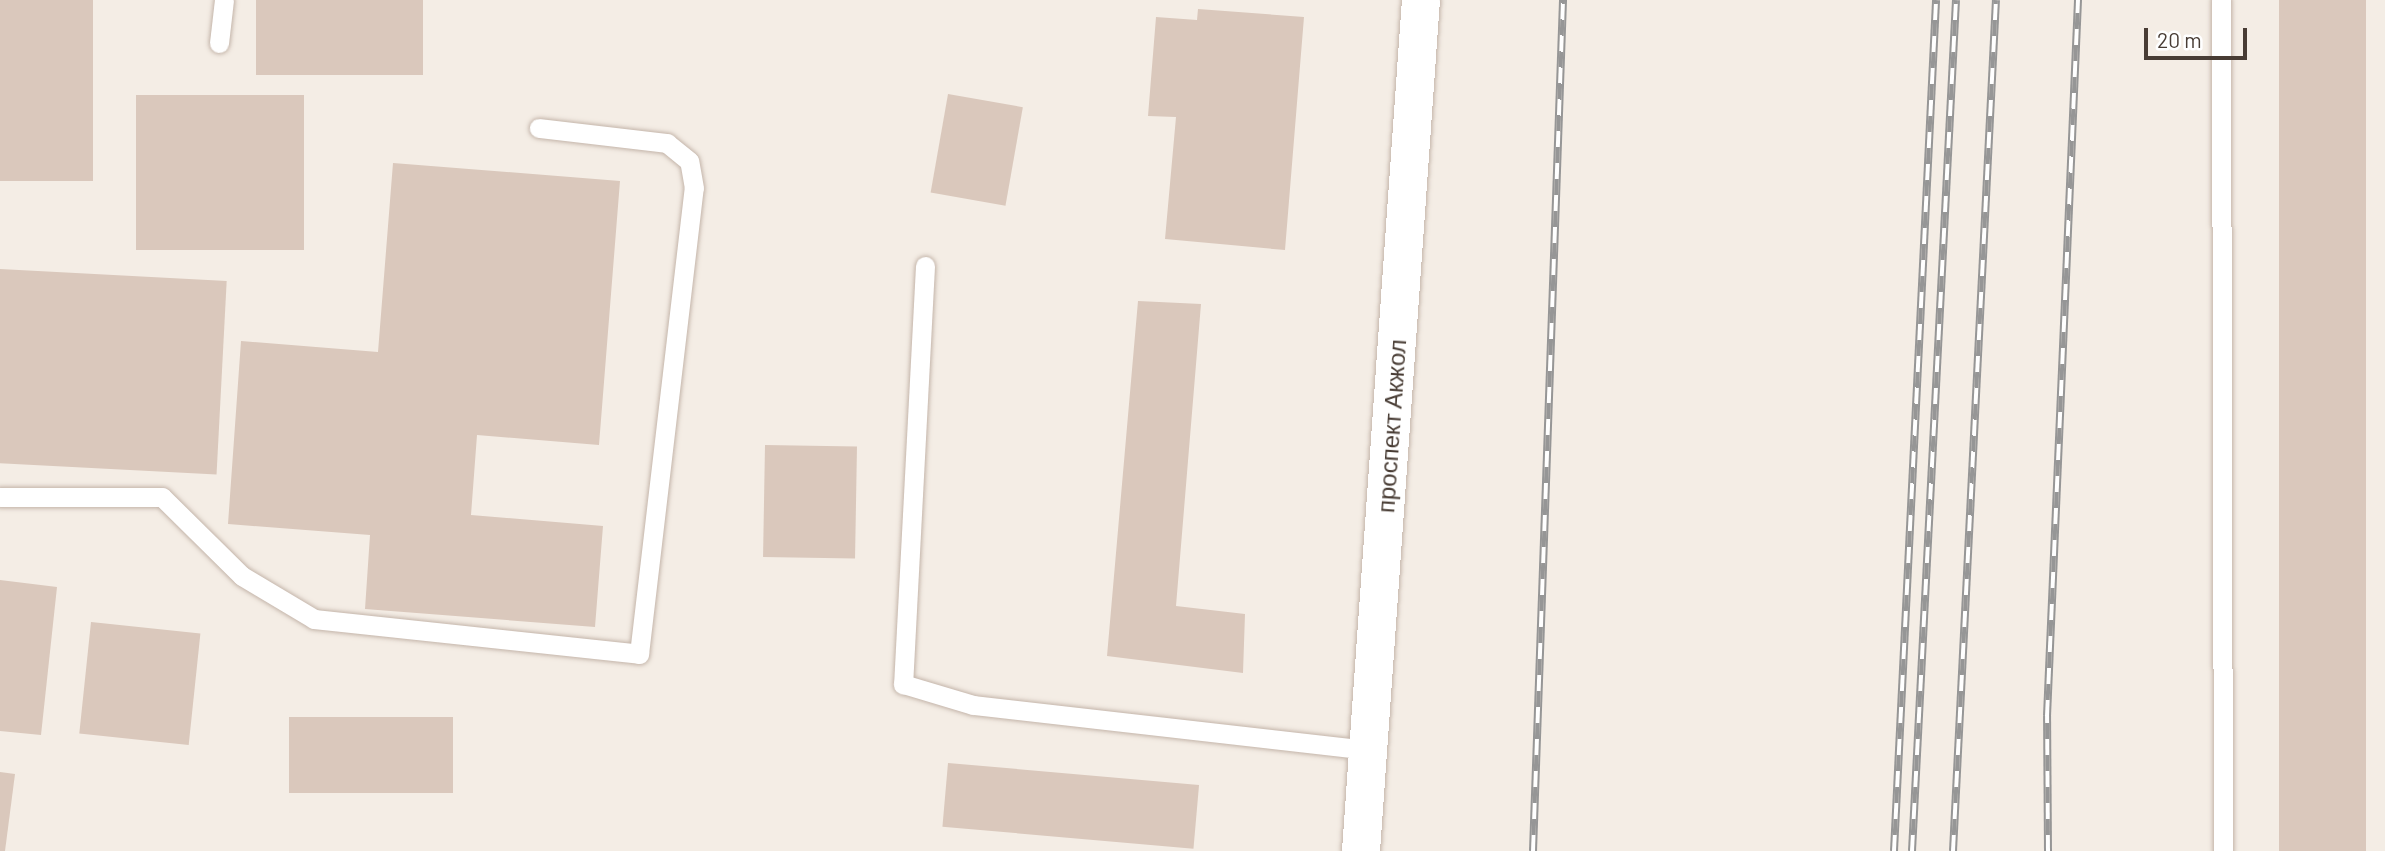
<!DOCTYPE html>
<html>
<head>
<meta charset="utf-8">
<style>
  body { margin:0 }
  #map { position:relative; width:2385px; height:851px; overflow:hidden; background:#f4ede5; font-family:Barlow,sans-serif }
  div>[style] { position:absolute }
  .building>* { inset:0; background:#dac8bc; transform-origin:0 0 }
  .roads { filter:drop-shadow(0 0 2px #c4b5aa) drop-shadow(0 0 2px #c4b5aa) }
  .lane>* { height:19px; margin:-9.5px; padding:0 9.5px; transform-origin:9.5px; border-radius:9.5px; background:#fff }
  .street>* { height:38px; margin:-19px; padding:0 19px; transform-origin:19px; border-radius:19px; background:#fff }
  .rail>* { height:8px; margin-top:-4px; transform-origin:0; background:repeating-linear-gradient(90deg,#fff 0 16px,#969696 0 32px); box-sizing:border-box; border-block:2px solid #969696 }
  span { translate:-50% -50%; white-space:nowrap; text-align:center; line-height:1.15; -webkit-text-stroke:5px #fff; paint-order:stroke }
  .street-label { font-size:24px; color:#483c34 }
  .scale { position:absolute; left:2144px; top:28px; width:103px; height:32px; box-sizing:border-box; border:4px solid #483c34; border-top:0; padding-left:9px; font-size:21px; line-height:24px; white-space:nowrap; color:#483c34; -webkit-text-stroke:5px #fff; paint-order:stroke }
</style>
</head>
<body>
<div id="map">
  <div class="building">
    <i style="left:0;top:0;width:93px;height:181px"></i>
    <i style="left:256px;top:0;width:167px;height:75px"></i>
    <i style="left:2279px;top:0;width:87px;height:851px"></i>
    <i style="clip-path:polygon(1198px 9px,1304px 17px,1285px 250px,1165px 239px,1176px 117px,1148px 116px,1156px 17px,1197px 20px)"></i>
    <i style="left:948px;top:94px;width:76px;height:100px;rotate:10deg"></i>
    <i style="left:136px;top:95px;width:168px;height:155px"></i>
    <i style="clip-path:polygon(393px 163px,620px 181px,599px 445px,477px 435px,471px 515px,603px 526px,595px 627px,365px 609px,370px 535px,228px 524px,241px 341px,378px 352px)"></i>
    <i style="left:0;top:269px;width:227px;height:194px;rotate:3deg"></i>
    <i style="clip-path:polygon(1138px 301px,1201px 304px,1176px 606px,1245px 614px,1243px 673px,1107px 656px)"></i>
    <i style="left:765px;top:445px;width:92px;height:112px;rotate:1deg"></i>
    <i style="clip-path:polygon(0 580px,57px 587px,41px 735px,0 731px)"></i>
    <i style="left:91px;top:622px;width:110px;height:112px;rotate:6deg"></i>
    <i style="left:289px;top:717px;width:164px;height:76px"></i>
    <i style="left:948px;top:763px;width:252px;height:64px;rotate:5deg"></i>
    <i style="clip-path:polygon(0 772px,15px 774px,5px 851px,0 851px)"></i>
  </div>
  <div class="roads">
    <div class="lane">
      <i style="left:2221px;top:0;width:851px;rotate:89.87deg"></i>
      <i style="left:219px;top:43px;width:43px;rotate:-83.4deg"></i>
      <i style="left:925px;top:266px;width:419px;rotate:93deg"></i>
      <i style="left:903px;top:684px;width:73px;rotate:16.7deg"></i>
      <i style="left:973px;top:705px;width:398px;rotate:6.5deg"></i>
      <i style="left:0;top:497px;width:162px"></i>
      <i style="left:162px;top:497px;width:112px;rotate:44.6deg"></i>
      <i style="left:242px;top:576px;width:84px;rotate:30.8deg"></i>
      <i style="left:314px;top:619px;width:327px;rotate:6.1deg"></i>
      <i style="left:639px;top:654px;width:469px;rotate:-83.3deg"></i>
      <i style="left:694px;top:188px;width:27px;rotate:-100deg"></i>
      <i style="left:689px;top:161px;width:28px;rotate:-141deg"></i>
      <i style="left:667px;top:143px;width:129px;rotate:-173.3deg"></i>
    </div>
    <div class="street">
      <i style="left:1361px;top:851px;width:853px;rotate:-85.97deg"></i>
    </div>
  </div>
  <div class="rail">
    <i style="left:1533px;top:851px;width:852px;rotate:-87.98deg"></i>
    <i style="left:1894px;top:851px;width:852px;rotate:-87.17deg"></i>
    <i style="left:1912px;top:851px;width:852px;rotate:-87.04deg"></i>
    <i style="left:1953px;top:851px;width:852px;rotate:-87.11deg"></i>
    <i style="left:2048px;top:851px;width:135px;rotate:-90.4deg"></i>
    <i style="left:2047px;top:716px;width:717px;rotate:-87.52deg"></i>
  </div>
  <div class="street-label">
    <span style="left:1391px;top:426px;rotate:-86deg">проспект Акжол</span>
  </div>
  <div class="scale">20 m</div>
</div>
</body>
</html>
